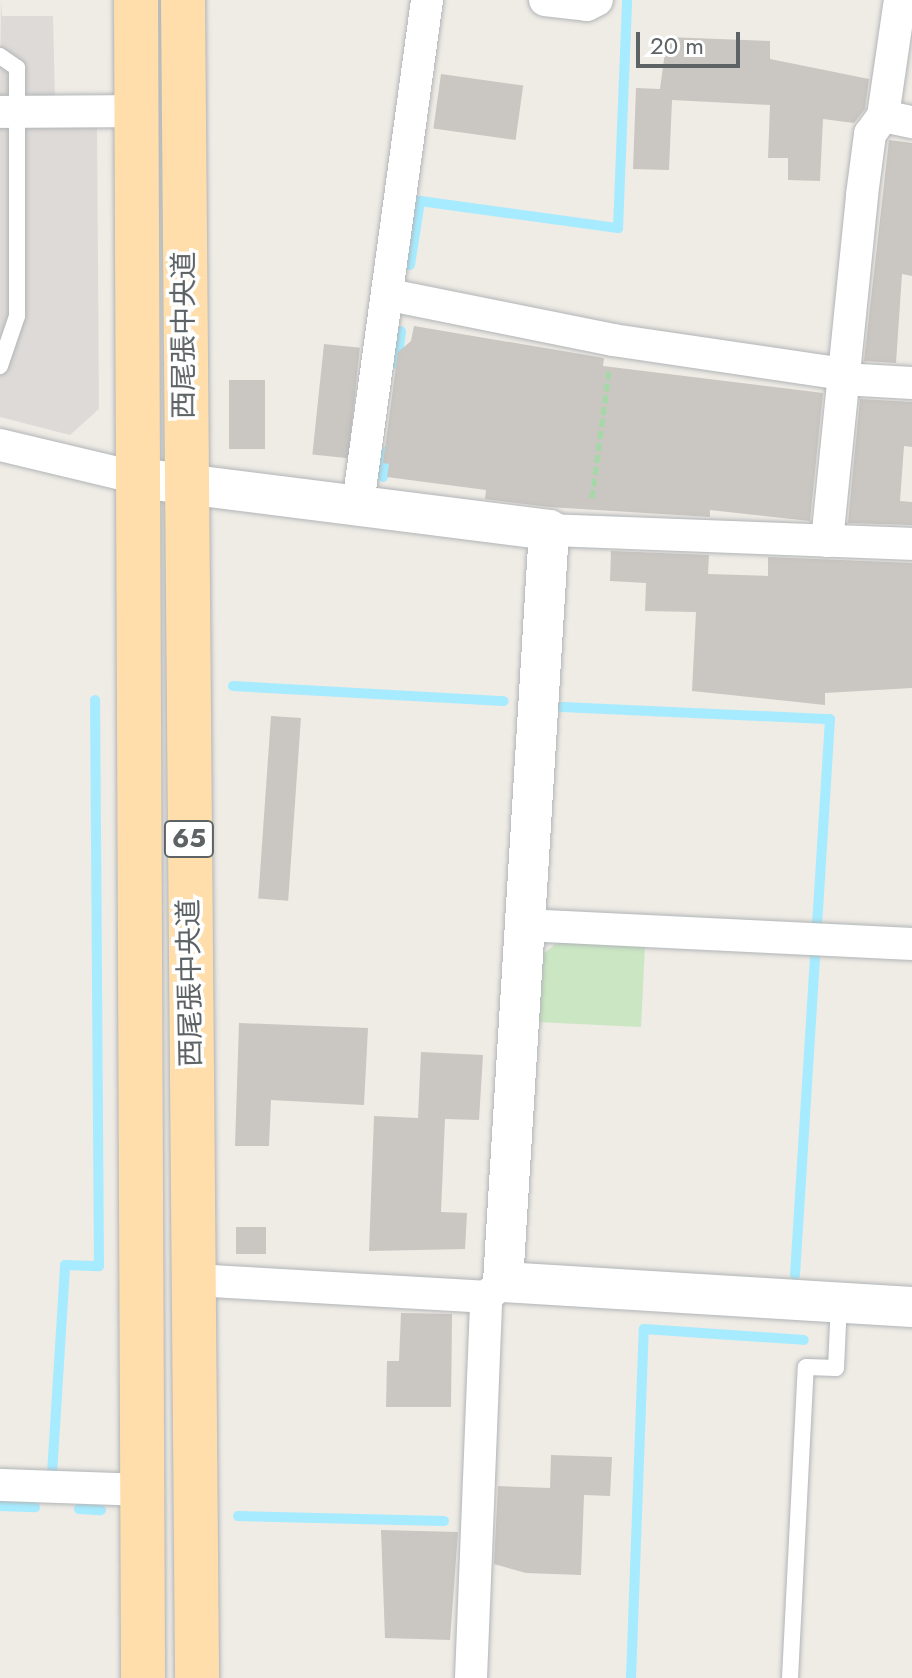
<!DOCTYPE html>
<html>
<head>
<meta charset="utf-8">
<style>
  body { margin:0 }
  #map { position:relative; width:912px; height:1678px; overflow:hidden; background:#efebe5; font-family:Jost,"Noto Sans JP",sans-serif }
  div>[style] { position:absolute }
  .industrial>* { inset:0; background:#dedad7 }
  .green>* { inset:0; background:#cae6c2 }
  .stream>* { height:10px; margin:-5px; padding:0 5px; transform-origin:5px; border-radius:5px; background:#a6ebff }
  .building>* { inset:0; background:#cac6c2; transform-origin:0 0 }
  .path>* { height:5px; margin-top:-2.5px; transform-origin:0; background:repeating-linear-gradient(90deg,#a5d8a7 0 8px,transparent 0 12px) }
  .roads { filter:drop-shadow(0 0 2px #b0b5b7) drop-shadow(0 0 2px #b0b5b7) }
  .service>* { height:16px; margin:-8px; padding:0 8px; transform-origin:8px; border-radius:8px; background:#fff }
  .minor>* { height:32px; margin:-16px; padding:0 16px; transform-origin:16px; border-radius:16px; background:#fff }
  .tertiary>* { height:40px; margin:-20px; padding:0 20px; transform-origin:20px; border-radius:20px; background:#fff }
  .primary>* { height:44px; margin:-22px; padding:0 22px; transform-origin:22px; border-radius:22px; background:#ffdeab }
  span { translate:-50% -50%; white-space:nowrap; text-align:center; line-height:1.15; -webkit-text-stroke:7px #fff; paint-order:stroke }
  .shield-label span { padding:2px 6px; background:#fff; border:2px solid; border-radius:6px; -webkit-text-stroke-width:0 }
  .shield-label { font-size:26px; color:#5d6365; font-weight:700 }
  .street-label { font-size:28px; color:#5d6365 }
  .scale { position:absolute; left:636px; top:32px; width:104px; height:36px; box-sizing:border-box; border:4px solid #5d6365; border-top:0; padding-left:10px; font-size:24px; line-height:28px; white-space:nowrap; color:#5d6365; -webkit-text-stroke:6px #fff; paint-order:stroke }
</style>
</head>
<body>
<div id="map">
  <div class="industrial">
    <i style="clip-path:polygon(1px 0,2px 16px,53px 16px,55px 99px,0 99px)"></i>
    <i style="clip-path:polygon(0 123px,97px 123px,99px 409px,70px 435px,0 417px)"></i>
  </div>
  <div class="green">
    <i style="clip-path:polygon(559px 941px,645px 945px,641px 1027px,537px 1022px,541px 956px)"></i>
  </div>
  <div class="stream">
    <i style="left:410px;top:265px;width:65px;rotate:-81.1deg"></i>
    <i style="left:420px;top:201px;width:200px;rotate:7.8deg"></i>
    <i style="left:618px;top:228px;width:228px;rotate:-87.7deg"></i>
    <i style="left:397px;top:364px;width:33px;rotate:-83deg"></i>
    <i style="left:383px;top:477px;width:26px;rotate:-83deg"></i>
    <i style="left:233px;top:686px;width:271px;rotate:3.2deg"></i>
    <i style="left:562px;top:707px;width:268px;rotate:2.6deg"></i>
    <i style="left:830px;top:719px;width:206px;rotate:93.6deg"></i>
    <i style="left:795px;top:1275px;width:320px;rotate:-86.4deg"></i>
    <i style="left:52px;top:1474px;width:209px;rotate:-86.4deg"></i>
    <i style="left:65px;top:1265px;width:34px;rotate:2deg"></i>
    <i style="left:99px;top:1266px;width:566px;rotate:-90.4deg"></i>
    <i style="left:0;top:1506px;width:35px;rotate:2deg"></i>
    <i style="left:79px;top:1509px;width:22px;rotate:3deg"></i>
    <i style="left:238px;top:1516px;width:206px;rotate:1.4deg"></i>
    <i style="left:631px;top:1678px;width:349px;rotate:-87.9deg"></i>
    <i style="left:644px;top:1329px;width:160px;rotate:3.9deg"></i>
  </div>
  <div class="building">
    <i style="clip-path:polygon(667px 37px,770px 41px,770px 59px,869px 79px,865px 109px,854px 123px,823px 119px,820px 181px,788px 180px,788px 158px,768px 158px,770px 105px,672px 100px,669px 170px,633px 169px,636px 88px,660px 89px)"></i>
    <i style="left:441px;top:74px;width:83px;height:55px;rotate:8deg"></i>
    <i style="clip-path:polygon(889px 140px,912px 143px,912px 276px,902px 274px,896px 363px,864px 361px)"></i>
    <i style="clip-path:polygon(414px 326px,604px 358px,603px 366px,823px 393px,810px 521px,710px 510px,710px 517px,549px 507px,485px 499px,486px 490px,387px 477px,389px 464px,383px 463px,398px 352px,411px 341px)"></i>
    <i style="left:324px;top:344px;width:36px;height:111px;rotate:6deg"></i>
    <i style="left:229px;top:380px;width:36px;height:69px"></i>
    <i style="clip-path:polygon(860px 399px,912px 402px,912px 447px,904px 446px,900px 501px,912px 502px,912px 525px,848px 523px)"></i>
    <i style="clip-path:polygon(611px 551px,709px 555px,708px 574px,768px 576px,768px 557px,912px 563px,912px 688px,825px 693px,825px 705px,692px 691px,696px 612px,645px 611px,646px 583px,610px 581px)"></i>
    <i style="left:271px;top:716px;width:30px;height:183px;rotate:4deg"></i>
    <i style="clip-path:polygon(239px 1023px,368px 1028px,364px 1105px,271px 1100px,269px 1146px,235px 1146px)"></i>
    <i style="clip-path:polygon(421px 1052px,483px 1055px,479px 1120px,445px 1119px,441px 1212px,467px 1213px,465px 1249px,369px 1251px,374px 1116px,418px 1118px)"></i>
    <i style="left:236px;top:1227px;width:30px;height:27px"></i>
    <i style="clip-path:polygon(401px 1313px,452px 1314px,451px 1407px,386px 1407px,387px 1361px,399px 1361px)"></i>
    <i style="clip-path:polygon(551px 1455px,612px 1457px,610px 1496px,584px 1495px,581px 1575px,526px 1573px,494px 1564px,498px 1486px,550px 1488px)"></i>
    <i style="clip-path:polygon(381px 1530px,458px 1532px,450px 1640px,385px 1638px)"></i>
  </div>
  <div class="path">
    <i style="left:592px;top:498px;width:129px;rotate:-82.4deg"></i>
  </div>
  <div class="roads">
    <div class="service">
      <i style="left:0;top:56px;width:21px;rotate:35deg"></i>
      <i style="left:17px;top:68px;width:248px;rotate:90deg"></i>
      <i style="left:17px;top:316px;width:53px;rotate:108.8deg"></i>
      <i style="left:790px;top:1678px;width:311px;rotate:-87.1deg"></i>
      <i style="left:806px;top:1367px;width:30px;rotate:2deg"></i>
      <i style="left:836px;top:1368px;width:65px;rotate:-87.4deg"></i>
    </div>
    <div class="minor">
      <i style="left:545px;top:0;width:42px;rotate:6.8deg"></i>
      <i style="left:587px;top:5px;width:11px;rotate:-27deg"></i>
      <i style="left:0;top:112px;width:136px;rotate:-0.4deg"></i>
      <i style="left:883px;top:116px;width:30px;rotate:12deg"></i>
      <i style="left:390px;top:295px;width:227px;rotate:11.4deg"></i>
      <i style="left:613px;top:340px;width:232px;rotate:8.4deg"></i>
      <i style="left:842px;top:379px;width:70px;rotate:3.3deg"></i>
      <i style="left:0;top:445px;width:142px;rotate:13.4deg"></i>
      <i style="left:358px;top:504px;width:509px;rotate:-82.2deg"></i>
      <i style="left:549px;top:530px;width:363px;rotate:2.2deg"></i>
      <i style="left:827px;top:541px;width:348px;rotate:-84.2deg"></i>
      <i style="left:862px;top:195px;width:62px;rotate:-82.5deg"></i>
      <i style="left:870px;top:134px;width:22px;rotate:-54deg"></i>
      <i style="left:883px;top:116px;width:117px;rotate:-81.7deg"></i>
      <i style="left:525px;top:925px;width:387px;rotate:2.8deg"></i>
      <i style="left:193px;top:1280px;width:293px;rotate:3.3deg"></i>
      <i style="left:0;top:1485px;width:143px;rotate:2deg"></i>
      <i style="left:471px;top:1678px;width:381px;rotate:-87.7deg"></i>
      <i style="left:486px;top:1297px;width:23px;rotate:-41deg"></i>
    </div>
    <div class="tertiary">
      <i style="left:138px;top:478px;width:414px;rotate:7.2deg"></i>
      <i style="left:549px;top:530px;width:753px;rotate:93.5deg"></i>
      <i style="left:503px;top:1282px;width:410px;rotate:3.5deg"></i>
    </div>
    <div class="primary">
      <i style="left:136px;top:0;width:1678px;rotate:89.76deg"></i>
      <i style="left:183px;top:0;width:1678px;rotate:89.52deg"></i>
    </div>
  </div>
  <div class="shield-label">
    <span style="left:189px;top:839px">65</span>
  </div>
  <div class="street-label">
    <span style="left:184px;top:335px;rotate:-90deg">西尾張中央道</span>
    <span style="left:190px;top:983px;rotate:-91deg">西尾張中央道</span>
  </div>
  <div class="scale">20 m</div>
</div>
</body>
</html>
